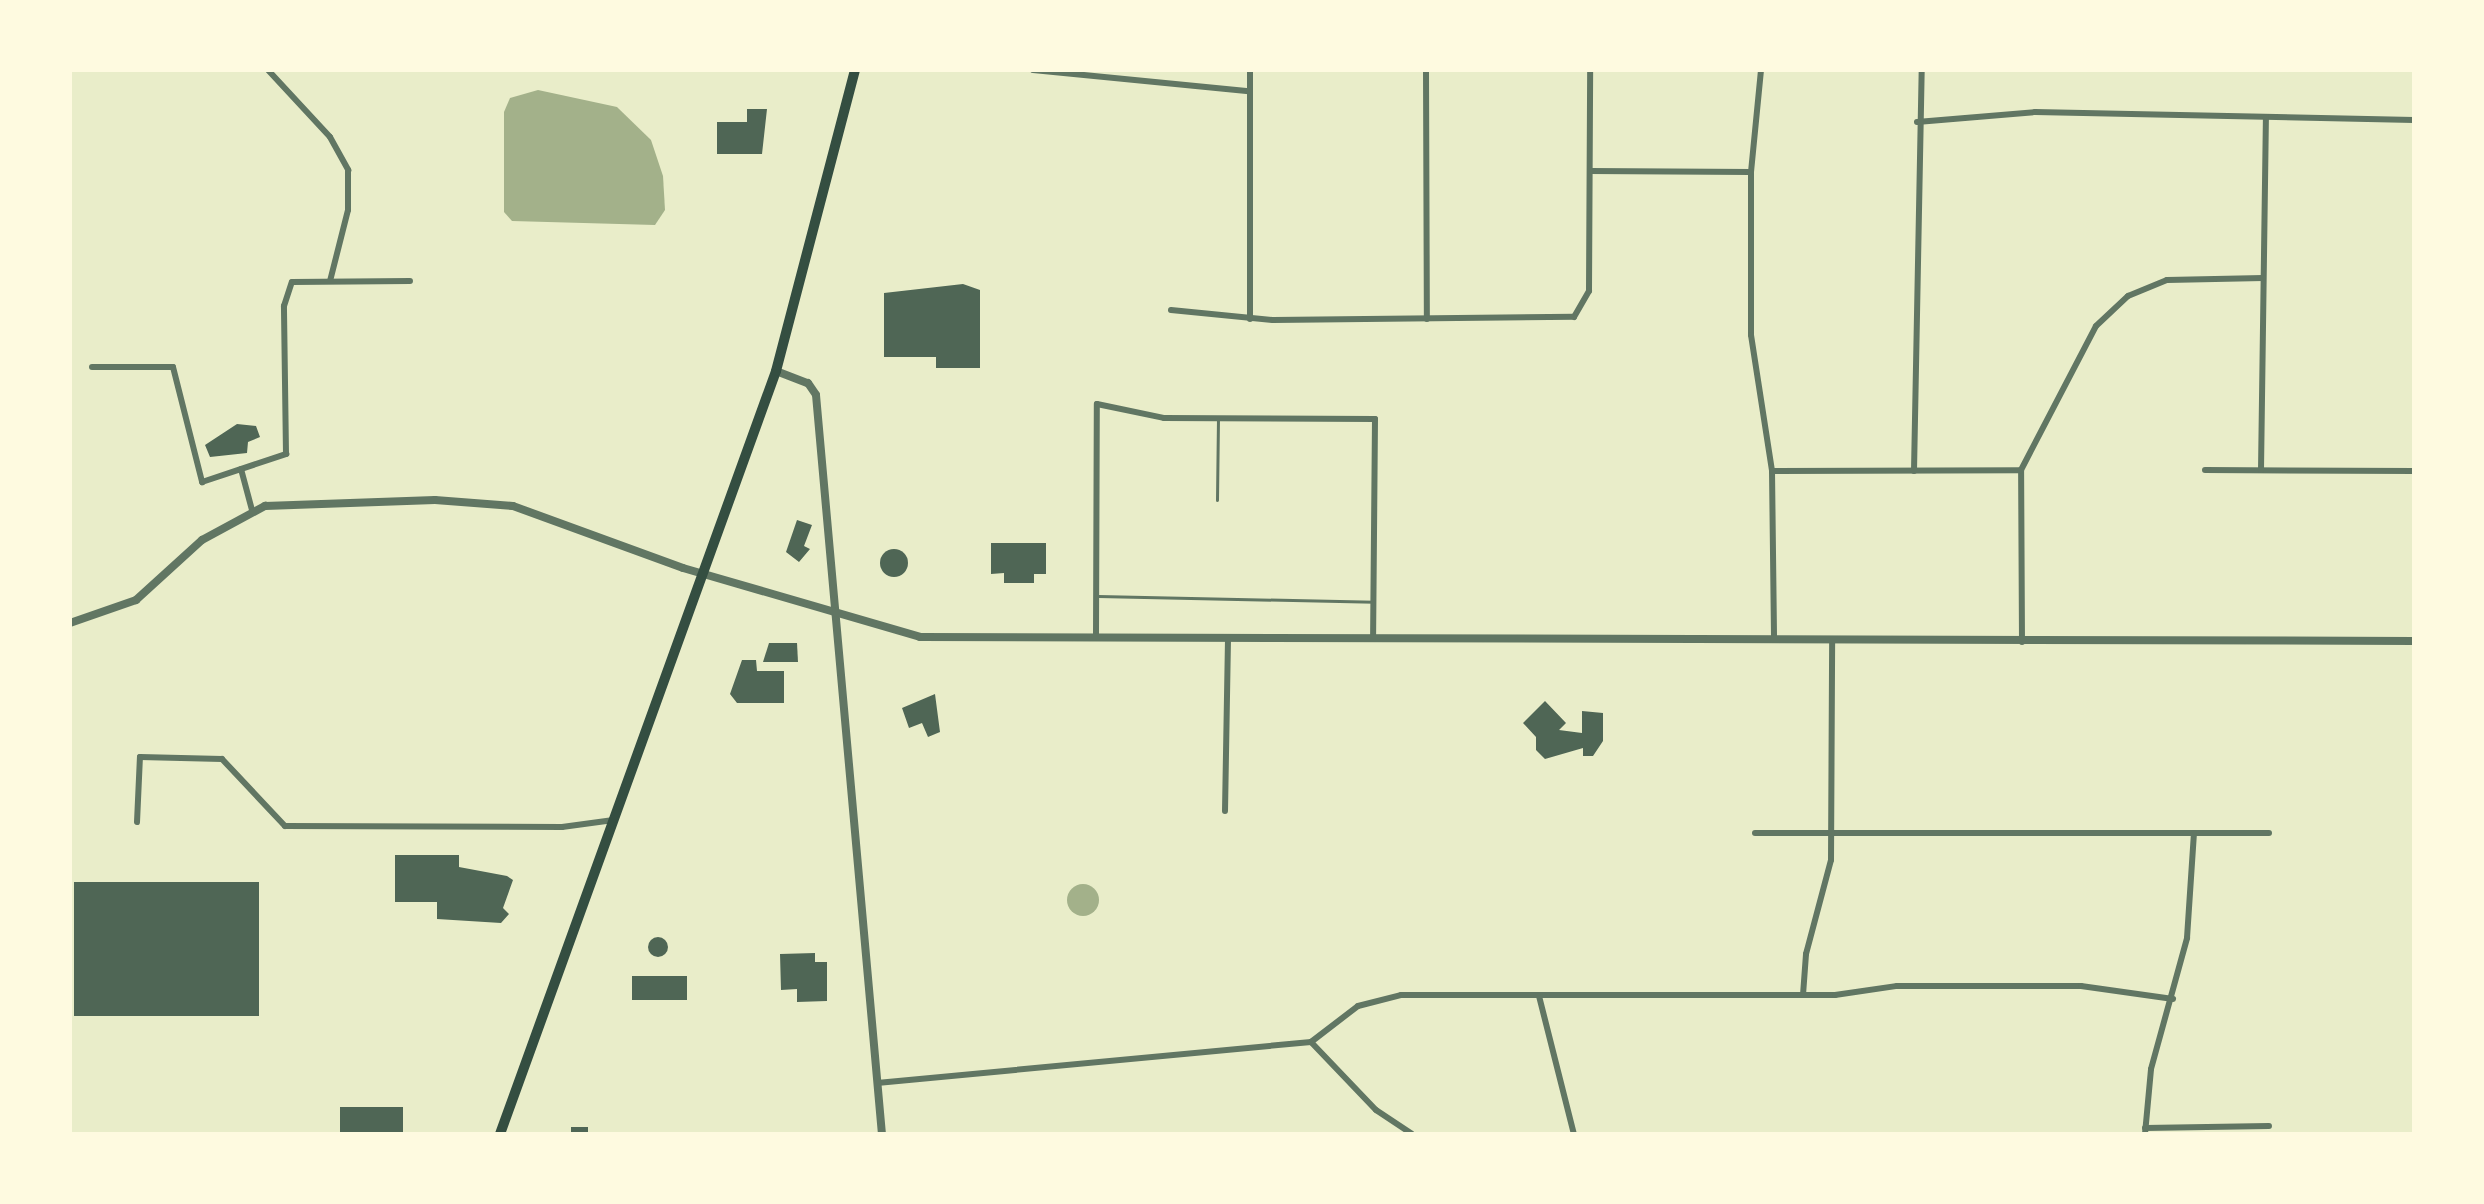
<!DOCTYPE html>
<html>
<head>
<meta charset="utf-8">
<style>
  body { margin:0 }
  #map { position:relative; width:2484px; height:1204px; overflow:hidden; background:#e9edc9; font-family:Overpass,sans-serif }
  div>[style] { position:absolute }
  .water>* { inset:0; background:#a3b18a }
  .round { border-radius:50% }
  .building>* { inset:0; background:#4f6655; transform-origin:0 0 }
  .service>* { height:3px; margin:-1.5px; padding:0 1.5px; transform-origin:1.5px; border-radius:1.5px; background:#617663 }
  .minor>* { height:6px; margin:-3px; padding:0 3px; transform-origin:3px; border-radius:3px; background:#617663 }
  .tertiary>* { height:8px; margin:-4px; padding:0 4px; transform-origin:4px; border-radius:4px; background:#617663 }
  .primary>* { height:10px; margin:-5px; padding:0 5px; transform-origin:5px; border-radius:5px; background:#344e41 }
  span { translate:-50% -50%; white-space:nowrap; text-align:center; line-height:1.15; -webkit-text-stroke:6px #fefae0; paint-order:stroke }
  .frame { position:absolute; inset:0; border:72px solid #fefae0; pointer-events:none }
</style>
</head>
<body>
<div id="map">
  <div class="water">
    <i style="clip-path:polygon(538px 90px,617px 107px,651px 140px,663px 176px,665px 210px,655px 225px,512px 221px,504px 212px,504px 112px,510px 98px)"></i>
    <i class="round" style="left:1067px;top:884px;width:32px;height:32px"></i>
  </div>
  <div class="building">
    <i style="clip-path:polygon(747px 109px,767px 109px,762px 154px,717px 154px,717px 122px,747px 122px)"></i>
    <i style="clip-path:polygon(963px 284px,980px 290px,980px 368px,936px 368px,936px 357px,884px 357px,884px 293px)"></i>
    <i style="clip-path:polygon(237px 424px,256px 426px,260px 437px,248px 442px,247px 453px,210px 457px,205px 445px)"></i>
    <i style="clip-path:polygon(797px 520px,812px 525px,804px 546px,810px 549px,799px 562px,786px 552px)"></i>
    <i style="clip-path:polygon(991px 543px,1046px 543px,1046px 574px,1034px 574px,1034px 583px,1004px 583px,1004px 573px,991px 574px)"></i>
    <i class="round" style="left:880px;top:549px;width:28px;height:28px"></i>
    <i style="clip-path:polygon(769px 643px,797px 643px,798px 662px,763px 662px)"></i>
    <i style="clip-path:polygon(742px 660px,756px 660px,757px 671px,784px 671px,784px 703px,737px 703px,730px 694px)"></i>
    <i style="clip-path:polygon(935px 694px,940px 732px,928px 737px,922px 723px,909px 728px,902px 708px)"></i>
    <i style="clip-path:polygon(1545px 701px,1566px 723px,1559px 730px,1582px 733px,1582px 711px,1603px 713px,1603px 741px,1593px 756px,1583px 756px,1583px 748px,1545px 759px,1536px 750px,1536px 737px,1523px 723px)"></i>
    <i style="clip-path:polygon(395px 855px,459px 855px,459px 867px,507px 876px,513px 880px,503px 908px,509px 914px,501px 923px,437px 919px,437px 902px,395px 902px)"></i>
    <i style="left:74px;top:882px;width:185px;height:134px"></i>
    <i class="round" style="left:648px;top:937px;width:20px;height:20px"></i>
    <i style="clip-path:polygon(815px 953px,815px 962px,827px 962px,827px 1001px,797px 1002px,797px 989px,781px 990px,780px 954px)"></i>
    <i style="left:632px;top:976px;width:55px;height:24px"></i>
    <i style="left:340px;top:1107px;width:63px;height:27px"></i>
    <i style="left:571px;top:1127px;width:17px;height:7px"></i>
  </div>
  <div class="service">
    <i style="left:1217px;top:500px;width:81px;rotate:-89.3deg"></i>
    <i style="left:1098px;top:596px;width:276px;rotate:1.2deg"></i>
  </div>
  <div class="minor">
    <i style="left:268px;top:70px;width:91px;rotate:47.2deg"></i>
    <i style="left:330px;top:137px;width:38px;rotate:61deg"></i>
    <i style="left:348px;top:170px;width:40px;rotate:90deg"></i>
    <i style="left:348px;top:210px;width:73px;rotate:104.2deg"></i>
    <i style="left:1033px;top:70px;width:217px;rotate:5.6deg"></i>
    <i style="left:1250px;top:70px;width:249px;rotate:90deg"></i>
    <i style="left:1426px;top:70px;width:249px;rotate:89.8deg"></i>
    <i style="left:1761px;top:70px;width:102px;rotate:95.6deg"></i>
    <i style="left:1751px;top:172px;width:163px;rotate:90deg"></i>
    <i style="left:1751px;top:335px;width:138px;rotate:81.2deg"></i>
    <i style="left:1772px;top:471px;width:169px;rotate:89.3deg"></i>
    <i style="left:1917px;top:122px;width:118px;rotate:-4.8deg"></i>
    <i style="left:2035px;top:112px;width:379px;rotate:1.2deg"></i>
    <i style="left:1590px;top:171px;width:161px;rotate:0.4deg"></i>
    <i style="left:1171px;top:310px;width:102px;rotate:5.6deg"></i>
    <i style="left:1273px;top:320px;width:301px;rotate:-0.6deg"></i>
    <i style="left:1574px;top:317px;width:30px;rotate:-60deg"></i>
    <i style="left:1589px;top:291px;width:221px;rotate:-89.7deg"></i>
    <i style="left:92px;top:367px;width:81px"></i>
    <i style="left:173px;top:367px;width:119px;rotate:75.8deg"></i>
    <i style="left:202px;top:482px;width:89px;rotate:-18.4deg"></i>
    <i style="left:286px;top:454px;width:148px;rotate:-90.8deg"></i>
    <i style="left:284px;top:306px;width:25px;rotate:-72deg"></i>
    <i style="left:292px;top:282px;width:118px;rotate:-0.5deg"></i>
    <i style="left:241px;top:469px;width:42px;rotate:75deg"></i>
    <i style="left:2205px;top:470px;width:209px;rotate:0.3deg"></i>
    <i style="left:2261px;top:470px;width:353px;rotate:-89.2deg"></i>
    <i style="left:1772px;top:471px;width:249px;rotate:-0.2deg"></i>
    <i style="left:1914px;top:471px;width:401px;rotate:-88.9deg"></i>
    <i style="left:1096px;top:638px;width:234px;rotate:-89.8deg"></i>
    <i style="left:1097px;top:404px;width:68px;rotate:11.8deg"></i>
    <i style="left:1164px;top:418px;width:211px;rotate:0.3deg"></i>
    <i style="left:1375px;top:419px;width:220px;rotate:90.5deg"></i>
    <i style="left:2022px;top:642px;width:172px;rotate:-90.3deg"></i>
    <i style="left:2021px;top:470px;width:162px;rotate:-62.5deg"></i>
    <i style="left:2096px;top:326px;width:44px;rotate:-43.2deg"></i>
    <i style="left:2128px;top:296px;width:42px;rotate:-22.3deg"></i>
    <i style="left:2167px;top:280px;width:96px;rotate:-1.2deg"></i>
    <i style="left:1225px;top:811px;width:173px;rotate:-89deg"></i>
    <i style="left:137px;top:822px;width:65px;rotate:-87.4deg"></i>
    <i style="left:140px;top:757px;width:82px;rotate:1.4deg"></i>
    <i style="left:222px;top:759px;width:92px;rotate:46.8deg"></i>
    <i style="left:285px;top:826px;width:277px;rotate:0.2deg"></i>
    <i style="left:562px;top:827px;width:52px;rotate:-7.7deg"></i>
    <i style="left:1755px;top:833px;width:514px"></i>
    <i style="left:1803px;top:995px;width:41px;rotate:-85.8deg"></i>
    <i style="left:1806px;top:954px;width:97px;rotate:-75.1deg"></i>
    <i style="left:1831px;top:860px;width:219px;rotate:-89.7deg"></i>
    <i style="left:1539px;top:996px;width:142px;rotate:75.8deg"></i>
    <i style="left:1311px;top:1042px;width:94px;rotate:46.3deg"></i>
    <i style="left:1376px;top:1110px;width:43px;rotate:33.7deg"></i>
    <i style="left:877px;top:1083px;width:436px;rotate:-5.4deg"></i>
    <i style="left:1311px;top:1042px;width:59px;rotate:-37.5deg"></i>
    <i style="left:1358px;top:1006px;width:44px;rotate:-14.3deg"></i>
    <i style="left:1401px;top:995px;width:434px"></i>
    <i style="left:1835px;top:995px;width:63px;rotate:-8.3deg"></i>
    <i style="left:1897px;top:986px;width:184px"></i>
    <i style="left:2081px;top:986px;width:93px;rotate:8deg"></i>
    <i style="left:2145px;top:1128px;width:124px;rotate:-0.9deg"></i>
    <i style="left:2145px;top:1134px;width:65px;rotate:-84.7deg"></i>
    <i style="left:2151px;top:1069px;width:136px;rotate:-74.6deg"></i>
    <i style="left:2187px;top:938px;width:105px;rotate:-86.2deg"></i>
  </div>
  <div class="tertiary">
    <i style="left:776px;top:371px;width:34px;rotate:21deg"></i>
    <i style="left:808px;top:383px;width:14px;rotate:56deg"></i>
    <i style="left:816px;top:395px;width:742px;rotate:84.9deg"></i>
    <i style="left:70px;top:623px;width:70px;rotate:-19.2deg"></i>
    <i style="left:136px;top:600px;width:89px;rotate:-42.3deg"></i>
    <i style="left:202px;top:540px;width:72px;rotate:-28.4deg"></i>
    <i style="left:265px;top:506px;width:170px;rotate:-2deg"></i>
    <i style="left:435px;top:500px;width:78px;rotate:4.4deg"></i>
    <i style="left:513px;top:506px;width:181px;rotate:20deg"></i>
    <i style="left:683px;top:568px;width:247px;rotate:16.2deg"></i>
    <i style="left:920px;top:637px;width:1494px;rotate:0.15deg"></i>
  </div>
  <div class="primary">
    <i style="left:500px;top:1134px;width:811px;rotate:-70.11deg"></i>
    <i style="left:776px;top:371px;width:311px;rotate:-75.3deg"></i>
  </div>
  <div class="frame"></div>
</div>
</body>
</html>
